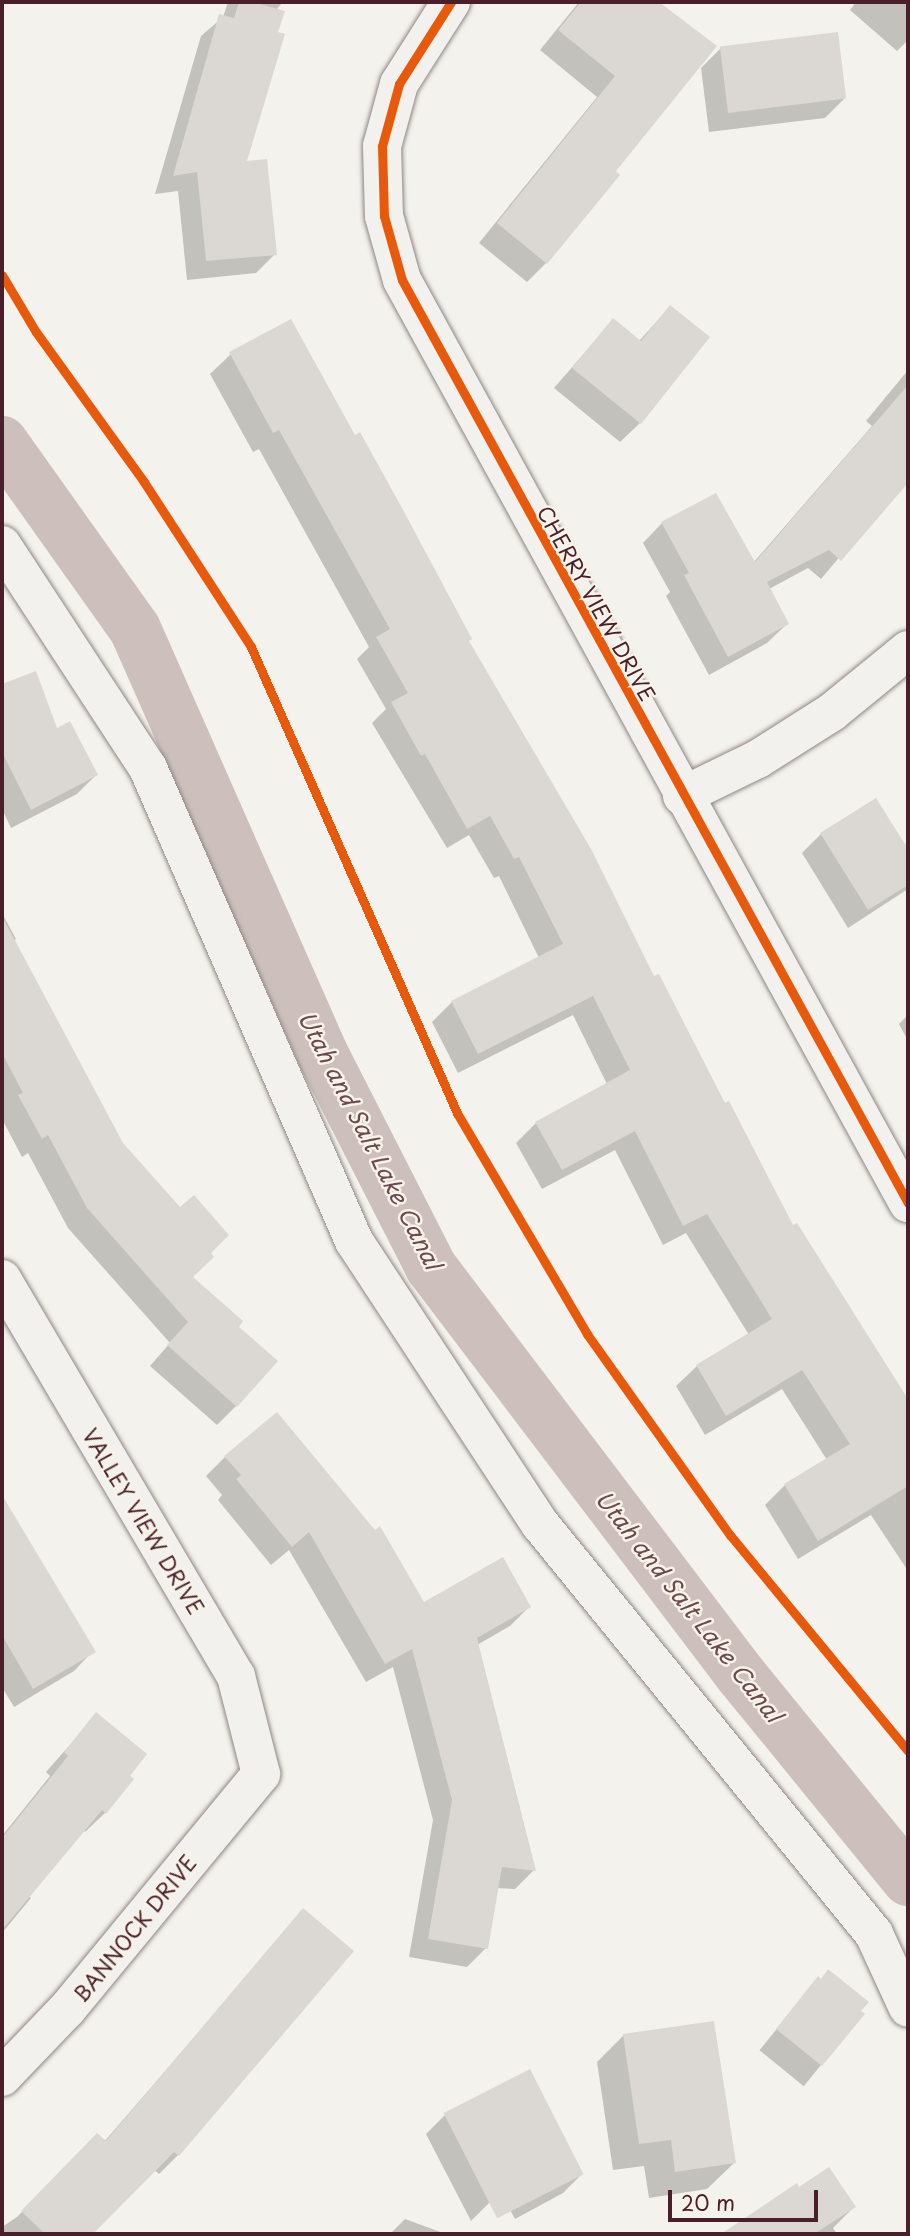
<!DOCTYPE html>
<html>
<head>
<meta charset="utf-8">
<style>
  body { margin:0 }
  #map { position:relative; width:910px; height:2236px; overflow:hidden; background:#f4f2ec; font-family:"Playpen Sans",sans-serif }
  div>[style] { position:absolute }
  .shadow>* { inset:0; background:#0003; transform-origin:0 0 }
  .canal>* { height:52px; margin:-26px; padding:0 26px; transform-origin:26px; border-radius:26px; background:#cdc0bc }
  .building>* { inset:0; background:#dbd7d3; transform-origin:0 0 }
  .roads { filter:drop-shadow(0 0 2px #8f8685) drop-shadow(0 0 2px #8f8685) }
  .minor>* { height:38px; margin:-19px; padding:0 19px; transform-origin:19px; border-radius:19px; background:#f2f1ed }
  .cycleway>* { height:9px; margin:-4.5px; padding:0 4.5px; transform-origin:4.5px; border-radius:4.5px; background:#e8590c }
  span { translate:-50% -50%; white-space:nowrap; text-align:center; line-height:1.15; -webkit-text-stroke:5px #f7f3e8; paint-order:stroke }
  .street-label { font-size:21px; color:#4a1f2b }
  .water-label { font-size:23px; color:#6c4950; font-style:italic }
  .frame { position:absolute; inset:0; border:4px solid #4a1f2b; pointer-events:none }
  .scale { position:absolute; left:668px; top:2190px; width:150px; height:32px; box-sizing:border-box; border:4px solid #4a1f2b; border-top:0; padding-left:9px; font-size:21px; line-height:24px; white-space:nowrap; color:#4a1f2b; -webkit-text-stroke:5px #f7f3e8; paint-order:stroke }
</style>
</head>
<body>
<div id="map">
  <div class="shadow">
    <i style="clip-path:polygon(228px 2px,283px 2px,260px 28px,245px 163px,275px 254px,256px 273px,187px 280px,178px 191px,155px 194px,201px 36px,223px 17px)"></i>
    <i style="clip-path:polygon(579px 2px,658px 2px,715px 46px,613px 172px,546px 263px,527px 282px,479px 243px,597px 97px,540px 50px)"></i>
    <i style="clip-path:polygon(856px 2px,908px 2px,908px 40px,897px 51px,850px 10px)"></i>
    <i style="clip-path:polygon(721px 48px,845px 98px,825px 118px,709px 132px,701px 68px)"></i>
    <i style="clip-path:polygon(670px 307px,707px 338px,640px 423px,620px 442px,554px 388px,613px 320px,639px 341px)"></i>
    <i style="clip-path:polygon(231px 354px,467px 642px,792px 1228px,908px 1403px,908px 1571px,871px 1515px,798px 1559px,765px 1505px,785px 1485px,827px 1460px,782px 1389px,705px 1435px,676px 1386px,697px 1366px,749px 1335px,686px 1233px,663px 1245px,615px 1150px,542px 1189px,516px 1143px,536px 1123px,607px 1084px,573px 1015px,458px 1073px,432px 1022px,452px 1002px,539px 958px,499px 876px,494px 878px,469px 835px,447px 848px,372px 723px,386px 709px,357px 659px,369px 647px,259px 449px,253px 452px,210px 374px)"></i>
    <i style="clip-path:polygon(908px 370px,908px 476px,821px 579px,808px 568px,769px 589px,787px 624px,767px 643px,709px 675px,666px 596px,670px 592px,643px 543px,662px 523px,753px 563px,872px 426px,866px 421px)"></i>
    <i style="clip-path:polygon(35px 673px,57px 730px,96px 775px,77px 794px,11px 828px,2px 809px,2px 686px)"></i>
    <i style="clip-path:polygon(876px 800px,908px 853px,908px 889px,848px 928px,802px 853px,821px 834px)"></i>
    <i style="clip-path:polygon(2px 913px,16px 939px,14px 941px,121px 1144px,209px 1253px,191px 1278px,236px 1327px,236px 1406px,217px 1425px,150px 1366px,170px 1343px,68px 1228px,28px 1153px,22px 1157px,2px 1119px,4px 1112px,2px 1107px)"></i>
    <i style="clip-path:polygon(908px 1015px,908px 1041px,899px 1024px)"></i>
    <i style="clip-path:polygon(225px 1457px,423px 1605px,529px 1607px,510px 1626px,477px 1645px,534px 1870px,515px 1889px,496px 1888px,486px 1948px,467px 1967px,409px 1957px,433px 1820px,393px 1667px,366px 1682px,289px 1550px,271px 1565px,218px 1500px,222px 1495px,206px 1476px)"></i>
    <i style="clip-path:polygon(2px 1496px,93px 1651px,74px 1671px,14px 1707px,2px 1687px)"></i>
    <i style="clip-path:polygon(97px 1714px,132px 1779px,105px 1813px,85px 1832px,83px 1830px,28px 1896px,31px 1898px,2px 1933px,2px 1836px,50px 1776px,46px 1772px)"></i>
    <i style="clip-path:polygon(304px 1910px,178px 2155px,159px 2174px,154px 2170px,91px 2234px,2px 2234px,2px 2227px,17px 2217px,97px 2135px,104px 2142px)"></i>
    <i style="left:818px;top:1978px;width:57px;height:93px;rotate:39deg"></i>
    <i style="clip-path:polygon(624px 2035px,734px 2163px,707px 2189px,649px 2198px,644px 2166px,613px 2170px,597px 2062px)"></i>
    <i style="clip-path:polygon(445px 2115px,582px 2174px,563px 2193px,515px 2219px,496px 2184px,490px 2202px,471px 2221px,426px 2134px)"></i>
    <i style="clip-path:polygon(798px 2189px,854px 2207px,833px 2228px,837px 2234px,733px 2234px,750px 2216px)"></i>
    <i style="clip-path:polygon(405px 2219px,446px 2234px,390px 2234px)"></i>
  </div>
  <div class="canal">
    <i style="left:2px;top:442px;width:229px;rotate:54.6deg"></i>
    <i style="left:135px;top:629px;width:463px;rotate:66.2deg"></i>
    <i style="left:322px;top:1053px;width:240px;rotate:63deg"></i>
    <i style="left:431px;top:1267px;width:511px;rotate:52.79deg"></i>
    <i style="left:740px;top:1674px;width:266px;rotate:50.8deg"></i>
  </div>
  <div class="building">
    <i style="clip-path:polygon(239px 2px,253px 2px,285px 11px,278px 32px,285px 34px,247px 161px,267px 159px,277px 255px,206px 261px,197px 172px,173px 176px,219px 14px,234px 18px)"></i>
    <i style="clip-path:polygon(581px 2px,659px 2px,717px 46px,616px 171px,620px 175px,547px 264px,497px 223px,615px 76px,558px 30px)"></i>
    <i style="left:838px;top:32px;width:67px;height:119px;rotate:83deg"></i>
    <i style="clip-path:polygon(670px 305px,710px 337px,641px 424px,572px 368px,613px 318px,641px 341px)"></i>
    <i style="clip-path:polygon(291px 319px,355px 435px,360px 432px,402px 508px,472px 639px,469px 641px,591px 849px,654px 976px,659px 974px,725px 1103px,729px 1101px,793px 1225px,797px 1223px,908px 1399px,908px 1486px,818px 1541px,784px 1484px,850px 1444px,802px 1370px,726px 1416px,696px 1365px,772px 1319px,707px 1214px,683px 1226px,635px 1131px,562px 1170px,535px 1122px,630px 1070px,593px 996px,478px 1054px,451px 1001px,563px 944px,519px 857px,514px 859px,490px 816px,467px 829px,425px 754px,421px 756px,391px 702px,408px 693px,376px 637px,390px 629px,279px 430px,273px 433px,229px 352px)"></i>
    <i style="clip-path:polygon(908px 385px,908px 483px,841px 561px,829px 550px,767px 582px,789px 624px,728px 657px,684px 575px,689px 573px,661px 522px,716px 493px,755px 562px)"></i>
    <i style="clip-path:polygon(36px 671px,57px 728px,70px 721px,98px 775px,31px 810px,2px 752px,2px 684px)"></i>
    <i style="clip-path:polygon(876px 798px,908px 849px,908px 885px,868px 910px,820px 833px)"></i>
    <i style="clip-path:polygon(2px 916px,123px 1143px,180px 1207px,194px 1195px,229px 1235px,211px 1253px,214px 1257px,193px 1277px,243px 1321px,239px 1327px,278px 1361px,237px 1407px,167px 1345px,188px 1322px,87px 1208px,48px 1135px,42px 1139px,18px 1095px,23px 1093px,2px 1053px)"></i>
    <i style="clip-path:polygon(277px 1412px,375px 1530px,380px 1526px,424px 1602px,503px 1557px,531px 1607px,477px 1638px,536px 1871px,502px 1867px,488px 1949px,428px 1939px,452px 1800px,412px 1649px,385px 1664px,309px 1532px,292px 1547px,236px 1479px,241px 1475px,224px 1456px)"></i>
    <i style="clip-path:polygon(2px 1495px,96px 1652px,33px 1689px,2px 1635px)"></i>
    <i style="clip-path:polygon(96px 1712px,147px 1754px,130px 1776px,134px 1779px,106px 1814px,102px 1810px,2px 1930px,2px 1838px,68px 1756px,64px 1752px)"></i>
    <i style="clip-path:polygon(303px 1908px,354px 1951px,179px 2156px,174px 2152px,93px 2234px,45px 2234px,21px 2211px,97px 2133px,106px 2141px)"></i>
    <i style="clip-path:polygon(828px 1969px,869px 2002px,861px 2011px,865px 2014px,822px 2066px,776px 2029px,818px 1976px,821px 1979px)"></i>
    <i style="clip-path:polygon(714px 2021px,736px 2163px,675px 2172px,671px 2140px,639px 2144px,623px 2034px)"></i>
    <i style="left:530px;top:2069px;width:118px;height:97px;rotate:63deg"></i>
    <i style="clip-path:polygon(829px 2167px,856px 2207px,814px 2234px,721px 2234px,797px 2183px,799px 2187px)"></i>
  </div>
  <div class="roads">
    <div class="minor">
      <i style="left:451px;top:2px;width:97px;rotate:122.4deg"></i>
      <i style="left:399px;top:84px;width:64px;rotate:105.3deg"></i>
      <i style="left:382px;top:146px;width:70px;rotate:88.4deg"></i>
      <i style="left:384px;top:216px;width:66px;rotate:74.3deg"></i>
      <i style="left:402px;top:280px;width:1053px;rotate:61.27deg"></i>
      <i style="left:2px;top:545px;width:267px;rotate:56.8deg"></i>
      <i style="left:148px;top:768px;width:516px;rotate:66.47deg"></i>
      <i style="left:354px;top:1241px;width:339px;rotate:56.7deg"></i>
      <i style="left:540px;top:1524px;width:529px;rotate:50.83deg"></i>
      <i style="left:874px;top:1934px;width:81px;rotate:65.3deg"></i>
      <i style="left:682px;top:796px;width:85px;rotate:-26deg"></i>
      <i style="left:758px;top:759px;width:88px;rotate:-32.4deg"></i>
      <i style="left:832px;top:712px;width:98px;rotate:-39.2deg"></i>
      <i style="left:2px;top:1279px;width:461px;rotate:59.5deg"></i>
      <i style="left:236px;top:1676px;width:101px;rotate:75.7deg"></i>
      <i style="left:261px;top:1774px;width:305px;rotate:129.5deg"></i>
      <i style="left:67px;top:2009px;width:94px;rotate:133.7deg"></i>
    </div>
  </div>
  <div class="cycleway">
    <i style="left:451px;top:2px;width:97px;rotate:122.4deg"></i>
    <i style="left:399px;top:84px;width:64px;rotate:105.3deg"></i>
    <i style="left:382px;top:146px;width:70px;rotate:88.4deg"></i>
    <i style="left:384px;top:216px;width:66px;rotate:74.3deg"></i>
    <i style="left:402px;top:280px;width:1053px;rotate:61.27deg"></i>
    <i style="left:2px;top:275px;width:66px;rotate:59.2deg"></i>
    <i style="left:36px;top:332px;width:185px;rotate:54.2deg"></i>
    <i style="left:144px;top:482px;width:197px;rotate:57deg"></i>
    <i style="left:251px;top:647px;width:510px;rotate:66.15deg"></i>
    <i style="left:457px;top:1113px;width:256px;rotate:59.5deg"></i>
    <i style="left:587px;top:1334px;width:247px;rotate:54.6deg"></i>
    <i style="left:730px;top:1535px;width:280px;rotate:50.5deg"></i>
  </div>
  <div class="street-label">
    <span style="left:597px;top:603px;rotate:61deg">CHERRY VIEW DRIVE</span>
    <span style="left:144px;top:1521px;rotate:59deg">VALLEY VIEW DRIVE</span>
    <span style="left:134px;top:1928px;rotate:-51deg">BANNOCK DRIVE</span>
  </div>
  <div class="water-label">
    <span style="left:370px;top:1140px;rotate:63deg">Utah and Salt Lake Canal</span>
    <span style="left:689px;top:1606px;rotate:52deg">Utah and Salt Lake Canal</span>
  </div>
  <div class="frame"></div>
  <div class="scale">20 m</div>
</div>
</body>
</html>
